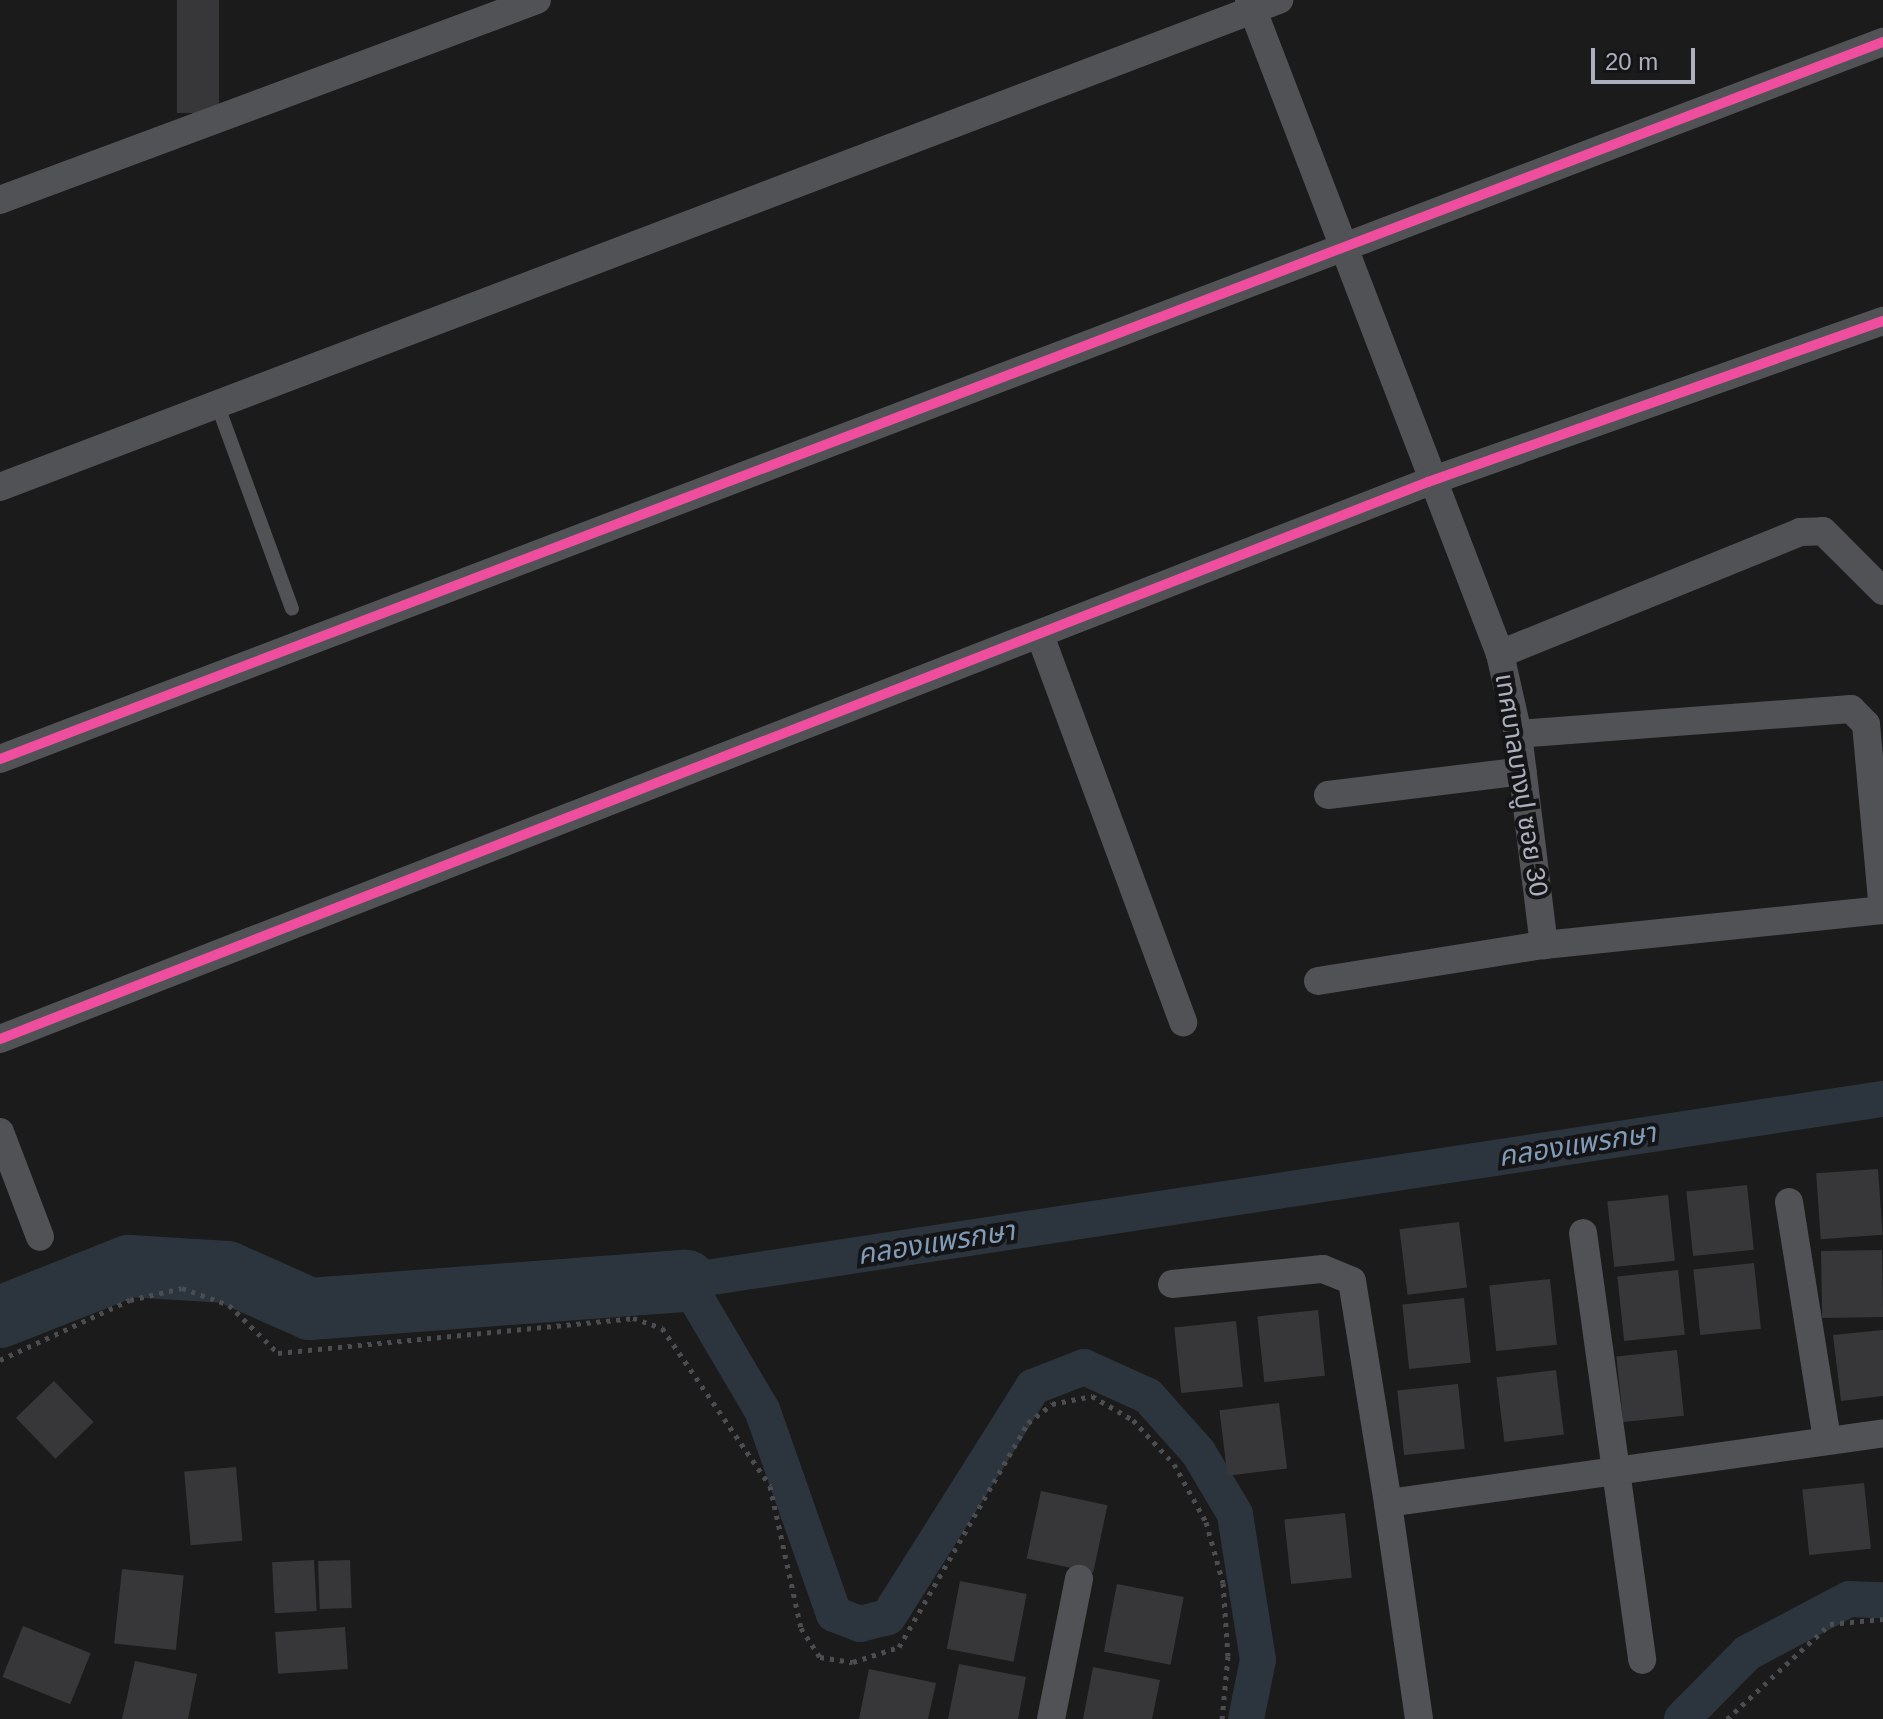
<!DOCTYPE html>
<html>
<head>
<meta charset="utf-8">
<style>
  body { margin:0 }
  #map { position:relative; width:1883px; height:1719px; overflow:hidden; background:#1b1b1b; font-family:Arial,"Noto Sans Thai",sans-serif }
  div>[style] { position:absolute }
  .canal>* { height:36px; margin:-18px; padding:0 18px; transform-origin:18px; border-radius:18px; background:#2c353e }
  .river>* { height:62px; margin:-31px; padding:0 31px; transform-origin:31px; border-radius:31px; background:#2c353e }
  .building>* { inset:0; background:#373739; transform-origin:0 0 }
  .path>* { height:5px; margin-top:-2.5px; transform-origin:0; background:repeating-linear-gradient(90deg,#4b4d50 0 4px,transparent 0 10px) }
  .lane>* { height:14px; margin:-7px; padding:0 7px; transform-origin:7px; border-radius:7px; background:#505255 }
  .street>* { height:28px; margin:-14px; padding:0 14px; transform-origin:14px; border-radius:14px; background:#505255 }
  .cycleway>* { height:10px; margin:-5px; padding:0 5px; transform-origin:5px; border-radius:5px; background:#ef4d9e }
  span { translate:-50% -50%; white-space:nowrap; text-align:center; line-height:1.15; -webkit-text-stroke:8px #151517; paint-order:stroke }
  .street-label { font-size:26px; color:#abb0bc }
  .water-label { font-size:28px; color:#819cb9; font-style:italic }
  .scale { position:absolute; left:1591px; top:48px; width:104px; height:36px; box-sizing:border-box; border:4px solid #abb0bc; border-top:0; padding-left:10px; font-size:24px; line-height:28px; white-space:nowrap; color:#abb0bc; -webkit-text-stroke:6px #151517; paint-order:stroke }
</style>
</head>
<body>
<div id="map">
  <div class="canal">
    <i style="left:1246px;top:1719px;width:60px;rotate:-78.5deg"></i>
    <i style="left:1258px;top:1660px;width:148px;rotate:-99deg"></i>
    <i style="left:1235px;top:1514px;width:72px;rotate:-120.8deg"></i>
    <i style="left:1198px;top:1452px;width:75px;rotate:-131.8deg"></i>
    <i style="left:1148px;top:1396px;width:70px;rotate:-155.6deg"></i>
    <i style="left:1084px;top:1367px;width:55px;rotate:158.6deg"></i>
    <i style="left:1033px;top:1387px;width:272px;rotate:122.2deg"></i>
    <i style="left:888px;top:1617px;width:29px;rotate:166deg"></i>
    <i style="left:860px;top:1624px;width:28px;rotate:-159deg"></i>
    <i style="left:834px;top:1614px;width:216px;rotate:-109.4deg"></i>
    <i style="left:762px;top:1410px;width:150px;rotate:-120.5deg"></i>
    <i style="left:686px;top:1281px;width:1211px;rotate:-8.65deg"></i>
    <i style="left:1682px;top:1719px;width:93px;rotate:-45.4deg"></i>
    <i style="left:1747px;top:1653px;width:115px;rotate:-27.9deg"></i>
    <i style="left:1849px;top:1599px;width:34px;rotate:2deg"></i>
  </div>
  <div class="river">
    <i style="left:0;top:1317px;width:139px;rotate:-21.6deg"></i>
    <i style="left:129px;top:1266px;width:98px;rotate:3.5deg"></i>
    <i style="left:227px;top:1272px;width:91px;rotate:24deg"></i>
    <i style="left:310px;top:1309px;width:377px;rotate:-4.3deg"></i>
  </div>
  <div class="building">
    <i style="left:177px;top:0;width:42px;height:113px"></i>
    <i style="left:1878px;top:1169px;width:66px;height:62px;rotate:86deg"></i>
    <i style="left:1747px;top:1185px;width:65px;height:61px;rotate:84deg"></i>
    <i style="left:1668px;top:1195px;width:66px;height:61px;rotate:84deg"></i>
    <i style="left:1459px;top:1222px;width:66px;height:60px;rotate:83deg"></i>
    <i style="left:1882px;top:1250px;width:67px;height:61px;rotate:89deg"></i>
    <i style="left:1754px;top:1263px;width:66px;height:61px;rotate:84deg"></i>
    <i style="left:1678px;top:1270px;width:65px;height:61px;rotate:84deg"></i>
    <i style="left:1550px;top:1279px;width:66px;height:61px;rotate:84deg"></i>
    <i style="left:1464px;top:1298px;width:65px;height:62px;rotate:84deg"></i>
    <i style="left:1318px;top:1310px;width:66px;height:61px;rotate:84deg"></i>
    <i style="left:1236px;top:1321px;width:66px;height:62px;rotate:84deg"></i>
    <i style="clip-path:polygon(1883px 1330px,1883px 1396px,1841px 1401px,1833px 1335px)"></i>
    <i style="left:1677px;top:1350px;width:66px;height:61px;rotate:84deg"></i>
    <i style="left:1556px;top:1370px;width:65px;height:60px;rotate:83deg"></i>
    <i style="left:54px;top:1381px;width:57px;height:53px;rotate:46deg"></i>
    <i style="left:1458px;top:1384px;width:65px;height:61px;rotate:84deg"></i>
    <i style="left:1279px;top:1403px;width:66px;height:60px;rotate:83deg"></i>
    <i style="left:236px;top:1467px;width:74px;height:52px;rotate:85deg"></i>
    <i style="left:1864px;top:1483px;width:66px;height:62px;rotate:84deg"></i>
    <i style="left:1041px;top:1491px;width:68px;height:69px;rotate:12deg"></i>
    <i style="left:1345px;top:1513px;width:65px;height:61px;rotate:84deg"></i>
    <i style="left:314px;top:1560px;width:51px;height:42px;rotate:87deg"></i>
    <i style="left:350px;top:1560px;width:48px;height:32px;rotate:88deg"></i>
    <i style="left:122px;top:1569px;width:62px;height:75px;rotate:6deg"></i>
    <i style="left:960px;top:1581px;width:68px;height:69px;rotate:11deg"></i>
    <i style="left:1117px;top:1584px;width:68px;height:69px;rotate:11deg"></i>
    <i style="left:23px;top:1626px;width:73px;height:55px;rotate:22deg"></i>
    <i style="left:345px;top:1627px;width:42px;height:70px;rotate:86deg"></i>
    <i style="clip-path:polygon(135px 1661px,197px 1674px,188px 1719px,122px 1719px)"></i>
    <i style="clip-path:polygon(959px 1664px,1026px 1677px,1018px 1719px,948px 1719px)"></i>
    <i style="clip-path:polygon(1093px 1667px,1160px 1680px,1152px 1719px,1083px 1719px)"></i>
    <i style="clip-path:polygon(869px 1669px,936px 1683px,928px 1719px,859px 1719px)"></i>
  </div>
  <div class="path">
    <i style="left:0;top:1360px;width:143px;rotate:-24.8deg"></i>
    <i style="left:130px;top:1300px;width:53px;rotate:-13deg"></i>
    <i style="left:182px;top:1288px;width:50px;rotate:19.9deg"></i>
    <i style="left:229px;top:1305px;width:69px;rotate:44.4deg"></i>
    <i style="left:278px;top:1353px;width:357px;rotate:-5.6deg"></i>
    <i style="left:633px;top:1318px;width:31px;rotate:19deg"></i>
    <i style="left:662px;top:1328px;width:191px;rotate:55.6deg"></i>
    <i style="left:770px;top:1486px;width:145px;rotate:77.7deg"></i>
    <i style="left:801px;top:1628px;width:35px;rotate:57deg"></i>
    <i style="left:820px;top:1657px;width:33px;rotate:9deg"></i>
    <i style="left:853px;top:1662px;width:48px;rotate:-18.1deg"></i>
    <i style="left:899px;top:1647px;width:258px;rotate:-60.1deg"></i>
    <i style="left:1028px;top:1423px;width:31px;rotate:-38deg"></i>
    <i style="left:1052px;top:1404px;width:41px;rotate:-11.3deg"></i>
    <i style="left:1092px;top:1396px;width:48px;rotate:30.3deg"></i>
    <i style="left:1133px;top:1420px;width:60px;rotate:47deg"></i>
    <i style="left:1174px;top:1464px;width:66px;rotate:61.1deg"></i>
    <i style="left:1206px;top:1522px;width:63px;rotate:74.4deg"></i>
    <i style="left:1223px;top:1583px;width:73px;rotate:86.1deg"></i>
    <i style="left:1228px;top:1656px;width:63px;rotate:95.4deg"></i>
    <i style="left:1727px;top:1719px;width:140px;rotate:-42.7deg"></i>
    <i style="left:1830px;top:1624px;width:53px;rotate:-5.4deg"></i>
  </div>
  <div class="lane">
    <i style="left:216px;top:401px;width:221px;rotate:69.9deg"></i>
  </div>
  <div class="street">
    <i style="left:1249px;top:0;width:701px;rotate:69deg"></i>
    <i style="left:1500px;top:654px;width:82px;rotate:77.3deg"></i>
    <i style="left:1518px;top:734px;width:213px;rotate:83deg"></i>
    <i style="left:0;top:200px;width:573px;rotate:-20.43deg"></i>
    <i style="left:0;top:487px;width:1369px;rotate:-20.85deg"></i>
    <i style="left:1040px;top:635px;width:413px;rotate:69.7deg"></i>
    <i style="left:1500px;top:654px;width:324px;rotate:-22.1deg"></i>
    <i style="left:1800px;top:532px;width:23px;rotate:-2deg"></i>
    <i style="left:1823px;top:531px;width:85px;rotate:45deg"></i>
    <i style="left:1518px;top:734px;width:334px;rotate:-4.3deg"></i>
    <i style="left:1851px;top:709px;width:21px;rotate:45deg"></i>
    <i style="left:1866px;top:724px;width:187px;rotate:84.8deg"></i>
    <i style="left:0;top:759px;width:2015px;rotate:-20.85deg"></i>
    <i style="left:1328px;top:795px;width:196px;rotate:-7deg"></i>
    <i style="left:1318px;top:981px;width:229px;rotate:-9.1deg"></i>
    <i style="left:1544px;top:945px;width:341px;rotate:-5.9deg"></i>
    <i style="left:0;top:1039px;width:1533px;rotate:-21.31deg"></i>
    <i style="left:1428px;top:482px;width:483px;rotate:-19.5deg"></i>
    <i style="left:0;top:1132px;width:112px;rotate:69.1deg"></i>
    <i style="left:1789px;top:1202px;width:240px;rotate:80.9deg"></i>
    <i style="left:1583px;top:1233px;width:431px;rotate:82.1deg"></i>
    <i style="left:1172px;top:1284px;width:152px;rotate:-5.7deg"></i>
    <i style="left:1323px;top:1269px;width:31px;rotate:22deg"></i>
    <i style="left:1352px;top:1281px;width:225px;rotate:80.8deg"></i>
    <i style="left:1051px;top:1719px;width:143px;rotate:-78.7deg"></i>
    <i style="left:1419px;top:1719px;width:218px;rotate:-98.2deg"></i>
    <i style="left:1388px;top:1503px;width:500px;rotate:-8deg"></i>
  </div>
  <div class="cycleway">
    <i style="left:0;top:759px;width:2015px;rotate:-20.85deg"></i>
    <i style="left:0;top:1039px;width:1533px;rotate:-21.31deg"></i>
    <i style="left:1428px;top:482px;width:483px;rotate:-19.5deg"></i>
  </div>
  <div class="street-label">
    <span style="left:1521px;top:785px;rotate:81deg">เทศบาลบางปู ซอย 30</span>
  </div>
  <div class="water-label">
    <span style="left:1577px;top:1145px;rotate:-9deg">คลองแพรกษา</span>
    <span style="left:936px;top:1243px;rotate:-9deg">คลองแพรกษา</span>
  </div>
  <div class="scale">20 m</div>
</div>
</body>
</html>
